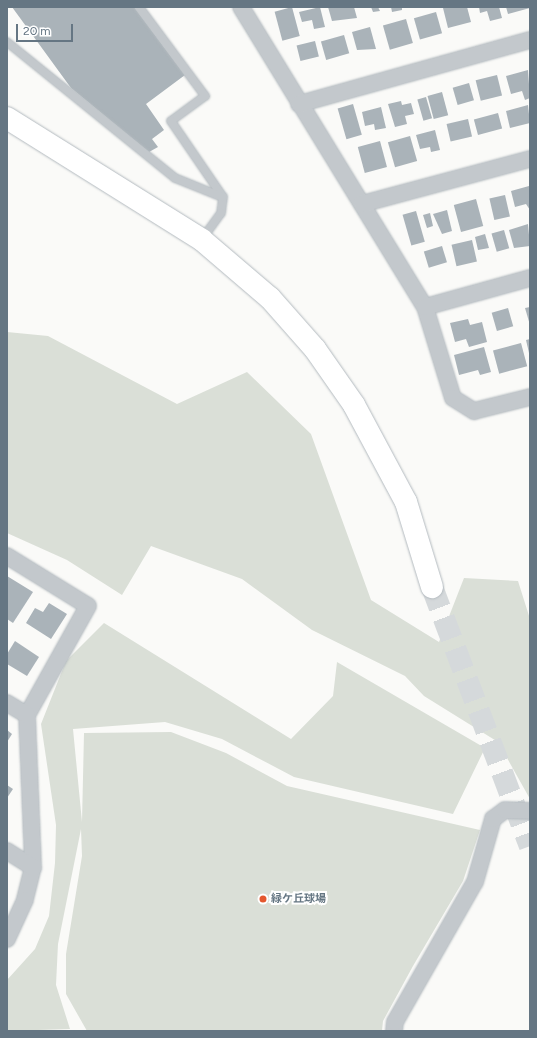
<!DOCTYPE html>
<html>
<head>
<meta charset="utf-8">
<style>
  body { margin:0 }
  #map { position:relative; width:537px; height:1038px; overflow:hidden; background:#fafaf8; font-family:Figtree,"Noto Sans JP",sans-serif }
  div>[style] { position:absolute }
  .green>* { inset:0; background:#dadfd7 }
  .building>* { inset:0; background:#aab3b9; transform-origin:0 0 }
  .secondary-tunnel>* { height:22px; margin-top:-11px; transform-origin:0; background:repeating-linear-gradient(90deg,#d5d9db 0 22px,transparent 0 33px) }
  .roads { filter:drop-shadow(0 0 1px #b3babf) drop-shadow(0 0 1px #b3babf) }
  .lane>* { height:8px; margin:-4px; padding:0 4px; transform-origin:4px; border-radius:4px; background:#c3c8cc }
  .street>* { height:16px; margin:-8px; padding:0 8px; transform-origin:8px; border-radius:8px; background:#c3c8cc }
  .secondary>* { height:22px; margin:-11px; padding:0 11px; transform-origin:11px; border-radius:11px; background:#fff }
  .dots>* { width:11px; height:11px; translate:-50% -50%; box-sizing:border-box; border:2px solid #fff; border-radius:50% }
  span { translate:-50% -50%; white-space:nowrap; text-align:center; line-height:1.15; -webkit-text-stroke:4px #fff; paint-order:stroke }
  .poi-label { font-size:11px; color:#657683; font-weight:700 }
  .left { translate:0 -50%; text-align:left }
  .frame { position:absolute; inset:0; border:8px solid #657683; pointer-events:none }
  .scale { position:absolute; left:16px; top:24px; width:57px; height:18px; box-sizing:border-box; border:2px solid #657683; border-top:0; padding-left:5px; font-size:12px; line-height:14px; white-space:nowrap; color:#657683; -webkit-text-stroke:3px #fff; paint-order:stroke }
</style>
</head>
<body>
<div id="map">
  <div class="green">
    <i style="clip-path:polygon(7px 332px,48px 336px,177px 404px,247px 372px,311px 434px,371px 600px,439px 642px,464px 578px,518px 581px,530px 619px,530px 799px,498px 742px,424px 696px,405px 676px,312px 630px,242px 579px,151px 546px,122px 595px,67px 560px,7px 533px)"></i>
    <i style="clip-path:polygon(104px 623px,291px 739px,333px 696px,337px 662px,485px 748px,453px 814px,294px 777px,222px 739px,165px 722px,73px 729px,82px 822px,84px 733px,171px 732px,226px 753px,287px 786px,480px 830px,463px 881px,413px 966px,383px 1021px,382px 1031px,87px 1031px,66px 994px,66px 954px,82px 856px,81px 829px,58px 944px,56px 985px,70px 1029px,7px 1031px,7px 980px,35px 949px,49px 916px,55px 863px,56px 825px,41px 724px,66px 661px)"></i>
  </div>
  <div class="building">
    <i style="clip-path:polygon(12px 7px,134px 7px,185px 75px,146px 104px,164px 130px,152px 139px,158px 147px,149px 152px,71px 88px)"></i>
    <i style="left:292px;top:7px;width:30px;height:18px;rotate:75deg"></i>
    <i style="clip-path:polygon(320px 7px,325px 27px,314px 29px,312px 20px,302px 22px,299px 12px)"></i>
    <i style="clip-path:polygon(328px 7px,354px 7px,357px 18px,332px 21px)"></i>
    <i style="clip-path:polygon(371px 7px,378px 7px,380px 11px,373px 12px)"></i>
    <i style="clip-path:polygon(391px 7px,402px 7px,402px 10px,392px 12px)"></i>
    <i style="clip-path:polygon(467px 7px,471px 22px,448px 28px,443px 8px)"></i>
    <i style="clip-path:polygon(479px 7px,499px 7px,502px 18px,490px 21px,487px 11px,480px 13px)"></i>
    <i style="clip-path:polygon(506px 7px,530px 7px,530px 8px,508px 14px)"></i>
    <i style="left:436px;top:12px;width:22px;height:23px;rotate:74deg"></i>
    <i style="left:406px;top:19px;width:25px;height:24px;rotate:74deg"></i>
    <i style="clip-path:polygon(370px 27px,376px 49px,357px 50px,352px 32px)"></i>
    <i style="left:344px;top:35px;width:19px;height:24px;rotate:74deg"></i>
    <i style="left:315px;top:41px;width:16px;height:19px;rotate:76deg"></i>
    <i style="clip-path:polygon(528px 70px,530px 98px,525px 100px,522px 91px,511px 94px,506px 76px)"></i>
    <i style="left:497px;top:75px;width:21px;height:22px;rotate:76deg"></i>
    <i style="left:469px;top:83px;width:18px;height:17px;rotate:74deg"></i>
    <i style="left:442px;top:92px;width:24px;height:15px;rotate:75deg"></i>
    <i style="left:426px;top:97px;width:22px;height:9px;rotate:74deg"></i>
    <i style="clip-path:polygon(401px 101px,402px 105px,411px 103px,414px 114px,405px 116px,407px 124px,395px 127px,388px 104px)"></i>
    <i style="left:353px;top:104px;width:32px;height:16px;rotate:74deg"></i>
    <i style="clip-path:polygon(528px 105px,530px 123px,510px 128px,506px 111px)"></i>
    <i style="clip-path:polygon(381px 107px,386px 128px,375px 130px,374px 124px,365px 126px,362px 112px)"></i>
    <i style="left:498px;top:113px;width:16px;height:25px;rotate:75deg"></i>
    <i style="left:468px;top:119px;width:18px;height:22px;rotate:77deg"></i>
    <i style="clip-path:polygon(435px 130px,440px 150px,431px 152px,430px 147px,420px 149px,416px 135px)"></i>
    <i style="left:410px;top:136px;width:26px;height:23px;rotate:74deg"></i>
    <i style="left:380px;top:141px;width:27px;height:23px;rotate:75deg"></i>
    <i style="clip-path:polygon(529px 186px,530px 210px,526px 204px,515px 207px,511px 191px)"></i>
    <i style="left:505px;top:195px;width:22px;height:16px;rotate:77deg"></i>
    <i style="left:476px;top:199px;width:28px;height:23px;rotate:75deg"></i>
    <i style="clip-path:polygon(447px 210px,452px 231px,442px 234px,433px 214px)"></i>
    <i style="left:416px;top:211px;width:32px;height:14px;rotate:74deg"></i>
    <i style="clip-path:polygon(430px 213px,433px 226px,427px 228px,423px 215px)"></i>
    <i style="clip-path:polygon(528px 224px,530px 246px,514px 248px,509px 230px)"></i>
    <i style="left:504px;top:230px;width:19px;height:13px;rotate:74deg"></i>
    <i style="clip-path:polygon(485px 234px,489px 248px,478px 250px,475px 237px)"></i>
    <i style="left:472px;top:240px;width:22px;height:21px;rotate:77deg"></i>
    <i style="left:442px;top:246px;width:17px;height:19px;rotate:73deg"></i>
    <i style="clip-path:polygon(530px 307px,530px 325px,525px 308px)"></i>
    <i style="left:508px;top:308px;width:19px;height:17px;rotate:74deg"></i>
    <i style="clip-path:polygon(468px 319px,470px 325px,482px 322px,487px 342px,469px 347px,466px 339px,455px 342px,450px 323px)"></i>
    <i style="clip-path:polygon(530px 339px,530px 353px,529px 353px,526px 340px)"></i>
    <i style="left:521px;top:343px;width:24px;height:29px;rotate:75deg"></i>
    <i style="clip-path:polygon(484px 347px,491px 372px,480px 375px,478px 370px,459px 375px,454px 355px)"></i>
    <i style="clip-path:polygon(7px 576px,33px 592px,13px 623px,7px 619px)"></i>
    <i style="clip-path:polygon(49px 603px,67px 614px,51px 639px,26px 623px,35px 608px,43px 612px)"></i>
    <i style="clip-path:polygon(15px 641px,39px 657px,27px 676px,7px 664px,7px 654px)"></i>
    <i style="clip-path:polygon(7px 730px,12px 734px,7px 742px)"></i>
    <i style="clip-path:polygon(7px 785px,13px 789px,7px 798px)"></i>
  </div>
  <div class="secondary-tunnel">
    <i style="left:432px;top:587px;width:277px;rotate:69.3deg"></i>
  </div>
  <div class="roads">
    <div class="lane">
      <i style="left:139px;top:7px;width:111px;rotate:53.4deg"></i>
      <i style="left:205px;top:96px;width:42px;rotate:143.7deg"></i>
      <i style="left:171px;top:121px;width:92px;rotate:55.6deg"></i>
      <i style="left:223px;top:197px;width:16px;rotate:97deg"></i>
      <i style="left:221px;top:213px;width:32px;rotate:126deg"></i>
      <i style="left:7px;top:42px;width:216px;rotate:39deg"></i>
      <i style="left:175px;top:178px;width:51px;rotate:22deg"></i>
    </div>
    <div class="street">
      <i style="left:241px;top:7px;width:352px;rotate:58.5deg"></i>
      <i style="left:425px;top:307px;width:95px;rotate:72.9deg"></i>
      <i style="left:453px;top:398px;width:25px;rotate:32deg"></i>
      <i style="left:474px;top:411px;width:58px;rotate:-14deg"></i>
      <i style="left:299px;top:104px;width:240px;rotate:-15.5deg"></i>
      <i style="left:362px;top:204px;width:174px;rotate:-15deg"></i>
      <i style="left:425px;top:307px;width:109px;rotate:-15.4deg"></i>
      <i style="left:7px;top:556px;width:95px;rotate:31.7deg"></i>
      <i style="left:88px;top:606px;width:125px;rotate:119.2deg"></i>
      <i style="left:27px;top:715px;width:152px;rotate:87.7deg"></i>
      <i style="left:33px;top:867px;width:34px;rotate:104deg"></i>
      <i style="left:25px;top:900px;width:43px;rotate:114.8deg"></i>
      <i style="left:7px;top:703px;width:23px;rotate:31deg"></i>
      <i style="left:7px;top:851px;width:31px;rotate:32deg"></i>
      <i style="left:394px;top:1031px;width:9px;rotate:-84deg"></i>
      <i style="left:395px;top:1022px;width:161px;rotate:-60.3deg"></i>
      <i style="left:475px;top:882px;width:66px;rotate:-74.1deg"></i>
      <i style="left:493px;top:819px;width:15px;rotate:-37deg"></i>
      <i style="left:505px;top:810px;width:25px;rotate:2deg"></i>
    </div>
    <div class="secondary">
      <i style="left:7px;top:118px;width:230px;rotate:32deg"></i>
      <i style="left:202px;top:240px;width:89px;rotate:40.5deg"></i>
      <i style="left:270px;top:298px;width:68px;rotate:48.6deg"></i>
      <i style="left:315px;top:349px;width:68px;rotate:55.1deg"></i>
      <i style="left:354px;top:405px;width:110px;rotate:61.8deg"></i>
      <i style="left:406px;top:502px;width:89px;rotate:73deg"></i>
    </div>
  </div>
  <div class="dots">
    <i style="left:263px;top:899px;background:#e4572e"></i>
  </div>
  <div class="poi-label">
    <span class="left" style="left:271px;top:899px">緑ケ丘球場</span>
  </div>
  <div class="frame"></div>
  <div class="scale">20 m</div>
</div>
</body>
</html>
